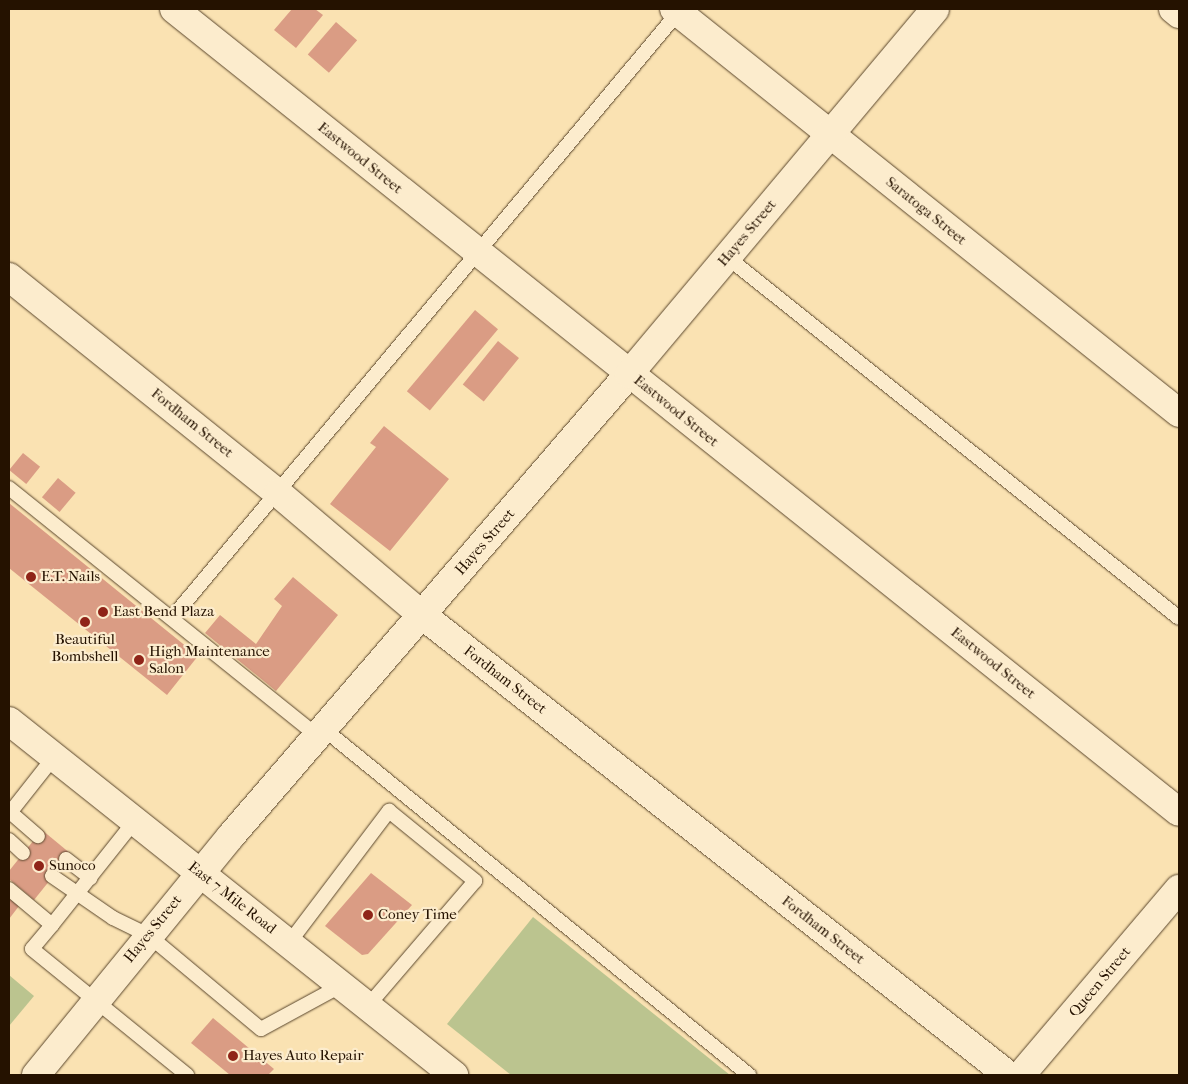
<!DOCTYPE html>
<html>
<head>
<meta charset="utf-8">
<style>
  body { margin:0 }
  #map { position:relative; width:1188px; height:1084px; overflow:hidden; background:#fae2b2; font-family:"IM FELL French Canon",serif }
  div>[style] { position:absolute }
  .green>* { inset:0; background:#bbc48f }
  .building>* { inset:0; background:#da9c84; transform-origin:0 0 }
  .roads { filter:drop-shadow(0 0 1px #5a462c) drop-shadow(0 0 1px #5a462c) }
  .lane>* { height:14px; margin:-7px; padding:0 7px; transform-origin:7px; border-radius:7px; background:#fceccd }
  .street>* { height:28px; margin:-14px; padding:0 14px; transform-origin:14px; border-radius:14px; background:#fceccd }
  .secondary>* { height:28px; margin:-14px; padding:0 14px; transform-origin:14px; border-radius:14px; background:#fceccd }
  .dots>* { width:14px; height:14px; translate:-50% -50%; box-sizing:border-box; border:2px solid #fceccd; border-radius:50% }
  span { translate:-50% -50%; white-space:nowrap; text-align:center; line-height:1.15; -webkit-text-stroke:4.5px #fceccd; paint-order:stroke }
  .street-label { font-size:15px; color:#251200 }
  .poi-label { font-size:15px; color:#251200 }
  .left { translate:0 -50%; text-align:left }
  .frame { position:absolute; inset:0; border:10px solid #251200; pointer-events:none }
</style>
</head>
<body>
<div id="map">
  <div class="green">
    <i style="clip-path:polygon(533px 917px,730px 1075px,511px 1075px,447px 1024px)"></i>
    <i style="clip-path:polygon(9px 975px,34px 996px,9px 1026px)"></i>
  </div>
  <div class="building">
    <i style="clip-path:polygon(292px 9px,315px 9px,323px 15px,296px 48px,274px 30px)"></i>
    <i style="left:336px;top:22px;width:28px;height:43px;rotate:41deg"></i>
    <i style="left:475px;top:310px;width:30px;height:106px;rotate:40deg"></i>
    <i style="left:498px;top:341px;width:27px;height:56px;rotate:39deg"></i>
    <i style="clip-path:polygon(384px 426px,449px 479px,390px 551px,330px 504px,376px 447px,370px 443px)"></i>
    <i style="left:23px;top:453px;width:22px;height:22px;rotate:39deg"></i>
    <i style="left:58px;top:478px;width:23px;height:25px;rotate:40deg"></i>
    <i style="clip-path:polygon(9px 503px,198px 656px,167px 695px,9px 568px)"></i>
    <i style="clip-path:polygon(293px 577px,338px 615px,276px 691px,205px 633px,220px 615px,256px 644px,282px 606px,274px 599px)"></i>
    <i style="clip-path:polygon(42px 830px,71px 854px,34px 900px,9px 879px,9px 871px)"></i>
    <i style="clip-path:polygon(371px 873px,412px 905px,368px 954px,362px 955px,325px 926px)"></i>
    <i style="clip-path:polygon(9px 898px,19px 906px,9px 919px)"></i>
    <i style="clip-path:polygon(213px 1018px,274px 1069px,268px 1075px,230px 1075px,191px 1043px)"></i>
  </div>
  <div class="roads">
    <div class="lane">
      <i style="left:727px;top:257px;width:578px;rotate:38.61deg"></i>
      <i style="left:9px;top:488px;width:398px;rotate:38.8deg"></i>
      <i style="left:172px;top:618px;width:794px;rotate:-50.11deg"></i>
      <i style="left:325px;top:730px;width:547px;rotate:39.13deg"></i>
      <i style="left:10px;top:812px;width:37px;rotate:41deg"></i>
      <i style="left:9px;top:814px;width:73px;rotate:-51.7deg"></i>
      <i style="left:9px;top:840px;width:19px;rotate:43deg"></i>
      <i style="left:66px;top:859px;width:31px;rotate:38deg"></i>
      <i style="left:52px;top:876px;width:74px;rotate:34.5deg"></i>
      <i style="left:113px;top:918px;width:39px;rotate:26deg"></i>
      <i style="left:148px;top:935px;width:147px;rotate:39.8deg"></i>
      <i style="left:261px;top:1029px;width:92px;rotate:-28.5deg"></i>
      <i style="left:9px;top:889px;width:56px;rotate:39.9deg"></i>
      <i style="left:52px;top:925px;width:132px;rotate:-51.5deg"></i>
      <i style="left:52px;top:925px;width:31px;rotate:130deg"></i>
      <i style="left:32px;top:949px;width:200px;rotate:39.1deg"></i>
      <i style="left:289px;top:943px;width:166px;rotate:-52.9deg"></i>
      <i style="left:389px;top:811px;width:111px;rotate:39.1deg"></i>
      <i style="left:475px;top:881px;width:165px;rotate:130.6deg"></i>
    </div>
    <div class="street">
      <i style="left:174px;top:9px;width:1286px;rotate:38.63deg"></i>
      <i style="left:674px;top:9px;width:647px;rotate:38.66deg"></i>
      <i style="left:1173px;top:9px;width:8px;rotate:40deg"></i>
      <i style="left:9px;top:277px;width:345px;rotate:38.8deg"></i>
      <i style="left:278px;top:493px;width:189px;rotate:40.3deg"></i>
      <i style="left:422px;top:615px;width:745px;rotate:38.13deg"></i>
      <i style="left:1021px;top:1075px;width:244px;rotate:-49.7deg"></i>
    </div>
    <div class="secondary">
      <i style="left:9px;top:721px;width:569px;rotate:38.5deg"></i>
      <i style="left:36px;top:1075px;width:308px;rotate:-50.8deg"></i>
      <i style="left:231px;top:836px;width:610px;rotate:-49.26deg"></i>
      <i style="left:629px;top:374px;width:476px;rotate:-50deg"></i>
    </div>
  </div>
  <div class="dots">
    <i style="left:31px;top:577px;background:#8f2418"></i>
    <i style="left:103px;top:612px;background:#8f2418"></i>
    <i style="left:85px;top:622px;background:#8f2418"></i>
    <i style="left:139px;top:660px;background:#8f2418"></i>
    <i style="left:39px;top:866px;background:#8f2418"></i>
    <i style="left:368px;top:915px;background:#8f2418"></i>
    <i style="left:233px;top:1056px;background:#8f2418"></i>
  </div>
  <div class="street-label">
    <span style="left:360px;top:158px;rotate:39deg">Eastwood Street</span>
    <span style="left:926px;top:211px;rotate:39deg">Saratoga Street</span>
    <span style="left:747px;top:233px;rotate:-50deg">Hayes Street</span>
    <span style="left:676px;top:411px;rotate:39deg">Eastwood Street</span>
    <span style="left:192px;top:423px;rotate:39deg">Fordham Street</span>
    <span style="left:485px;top:542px;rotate:-49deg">Hayes Street</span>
    <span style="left:993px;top:663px;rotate:39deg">Eastwood Street</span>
    <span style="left:505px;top:680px;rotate:38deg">Fordham Street</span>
    <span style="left:232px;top:898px;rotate:38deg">East 7 Mile Road</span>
    <span style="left:153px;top:929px;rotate:-51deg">Hayes Street</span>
    <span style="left:823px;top:930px;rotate:38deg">Fordham Street</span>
    <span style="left:1100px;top:982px;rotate:-50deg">Queen Street</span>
  </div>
  <div class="poi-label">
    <span class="left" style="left:41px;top:577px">E.T. Nails</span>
    <span class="left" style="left:113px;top:612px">East Bend Plaza</span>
    <span style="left:85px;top:648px">Beautiful<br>Bombshell</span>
    <span class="left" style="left:149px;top:660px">High Maintenance<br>Salon</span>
    <span class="left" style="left:49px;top:866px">Sunoco</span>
    <span class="left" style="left:378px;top:915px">Coney Time</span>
    <span class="left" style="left:243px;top:1056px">Hayes Auto Repair</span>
  </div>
  <div class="frame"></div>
</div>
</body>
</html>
